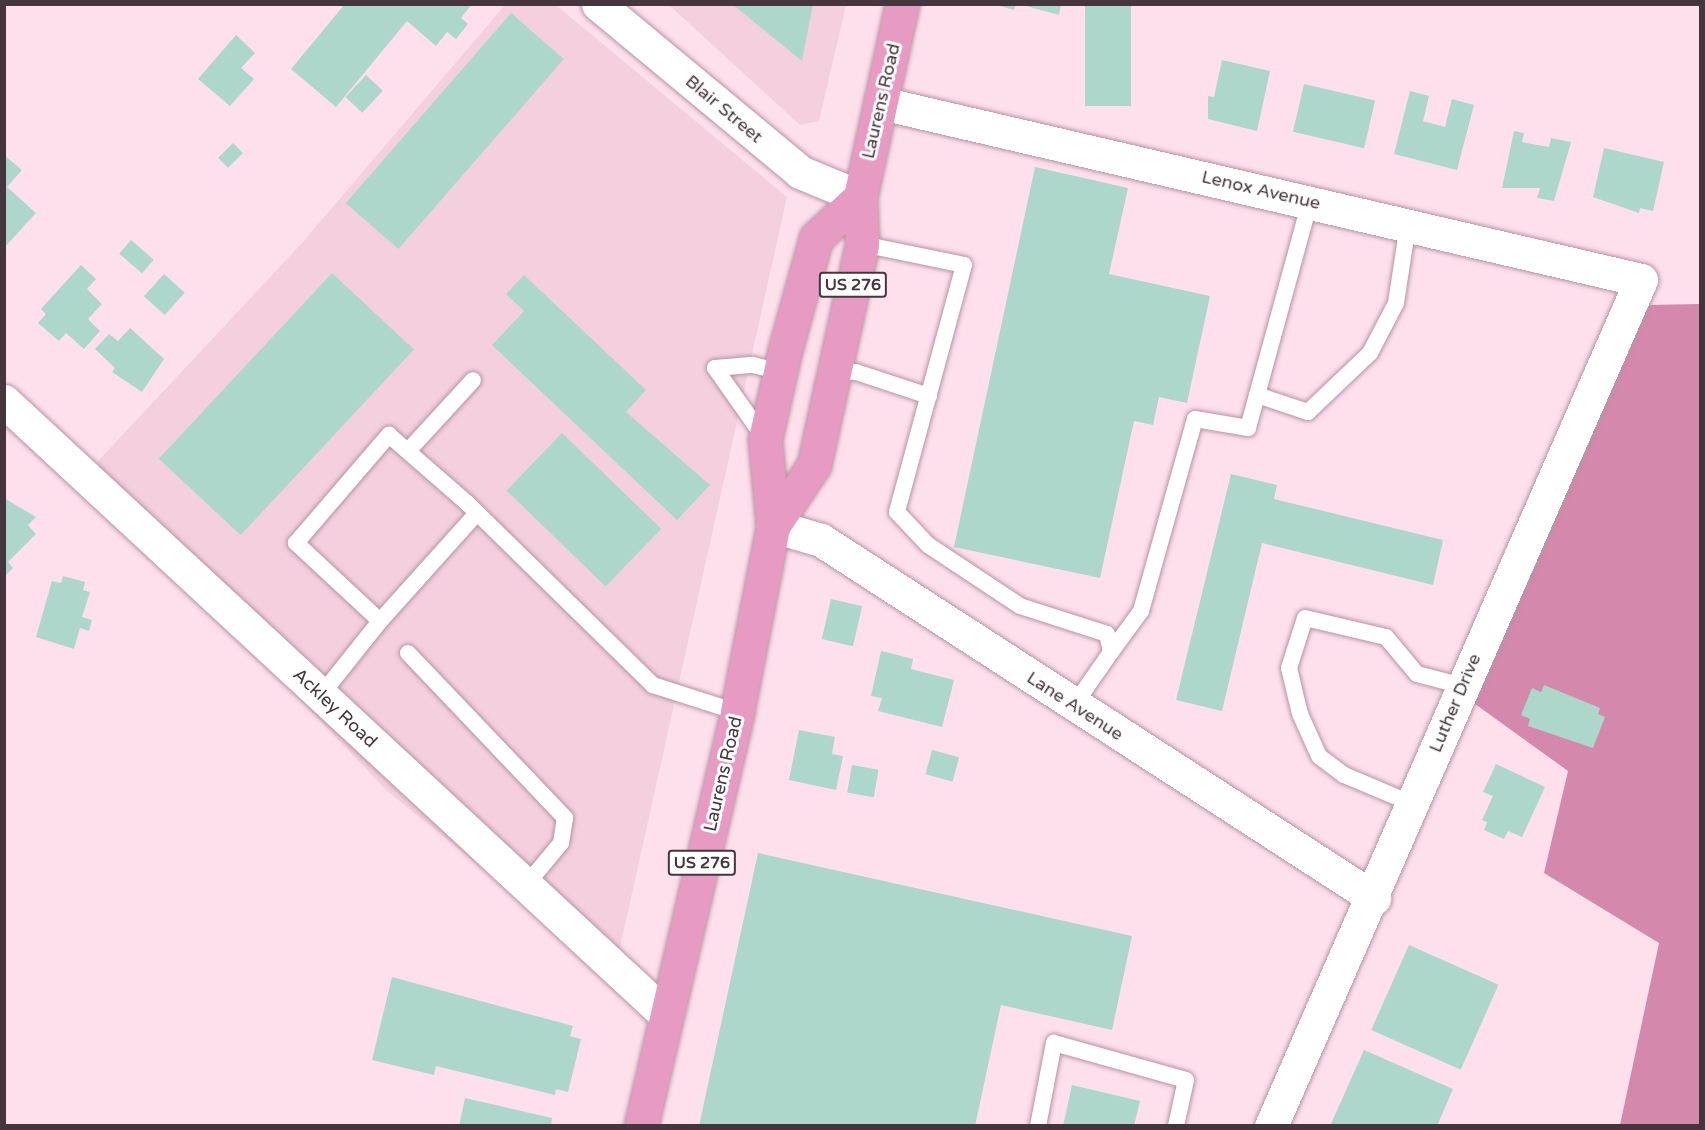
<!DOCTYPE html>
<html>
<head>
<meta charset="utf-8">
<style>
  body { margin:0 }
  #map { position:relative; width:1705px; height:1130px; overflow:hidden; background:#fedfec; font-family:"Varela Round",sans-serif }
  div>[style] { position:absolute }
  .built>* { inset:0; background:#f4d0de }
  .forest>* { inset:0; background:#d488ab }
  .building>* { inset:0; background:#add7cb; transform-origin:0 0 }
  .roads { filter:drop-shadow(0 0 2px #b793a2) drop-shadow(0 0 2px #b793a2) }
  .lane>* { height:16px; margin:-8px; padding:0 8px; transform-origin:8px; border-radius:8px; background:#fff }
  .street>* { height:33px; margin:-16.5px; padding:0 16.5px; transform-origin:16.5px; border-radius:16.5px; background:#fff }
  .primary>* { height:33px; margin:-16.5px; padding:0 16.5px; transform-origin:16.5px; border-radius:16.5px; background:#e79bc2 }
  span { translate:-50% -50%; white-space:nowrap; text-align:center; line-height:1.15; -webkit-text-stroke:6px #fff; paint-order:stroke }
  .shield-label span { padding:2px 4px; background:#fff; border:2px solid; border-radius:4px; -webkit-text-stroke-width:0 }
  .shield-label { font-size:16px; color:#45363d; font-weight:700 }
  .street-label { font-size:18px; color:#45363d }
  .frame { position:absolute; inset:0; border:6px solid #45363d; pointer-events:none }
</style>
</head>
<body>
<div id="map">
  <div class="built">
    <i style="clip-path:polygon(505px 5px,556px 5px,787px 197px,614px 974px,387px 791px,86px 474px,302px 243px)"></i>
    <i style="clip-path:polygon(669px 5px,846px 5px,819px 121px,800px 125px)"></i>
  </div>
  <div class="forest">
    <i style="clip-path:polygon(1700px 304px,1700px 1125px,1620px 1125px,1659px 943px,1544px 873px,1568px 771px,1471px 701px,1648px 305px)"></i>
  </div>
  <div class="building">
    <i style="clip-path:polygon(345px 4px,472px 4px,461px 18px,468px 24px,456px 39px,447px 32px,436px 46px,407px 21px,336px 107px,291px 69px)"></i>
    <i style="clip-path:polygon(732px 4px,813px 4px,802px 61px)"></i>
    <i style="clip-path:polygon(994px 4px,1016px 4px,1014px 10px)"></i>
    <i style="clip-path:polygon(1019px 4px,1061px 4px,1059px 15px)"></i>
    <i style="left:1085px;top:4px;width:46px;height:102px"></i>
    <i style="left:511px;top:13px;width:70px;height:252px;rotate:41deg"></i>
    <i style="clip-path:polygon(236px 35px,255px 53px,241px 68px,254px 79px,230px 106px,198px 79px)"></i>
    <i style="clip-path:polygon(1222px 60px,1270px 71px,1257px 131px,1208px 119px,1208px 96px,1214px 97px)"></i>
    <i style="left:366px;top:75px;width:23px;height:30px;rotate:43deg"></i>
    <i style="left:1304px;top:84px;width:73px;height:49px;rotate:13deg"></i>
    <i style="clip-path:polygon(1410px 91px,1429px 96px,1423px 121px,1445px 127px,1452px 99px,1474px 105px,1457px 170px,1394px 154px)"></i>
    <i style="clip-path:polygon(1514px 131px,1524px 133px,1522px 142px,1538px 145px,1549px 147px,1551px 138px,1571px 142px,1554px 201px,1537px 198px,1540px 188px,1502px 188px)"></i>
    <i style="left:233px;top:143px;width:14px;height:21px;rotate:45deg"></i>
    <i style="clip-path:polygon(1604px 148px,1664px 162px,1653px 211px,1640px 208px,1639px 213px,1593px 197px)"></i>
    <i style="clip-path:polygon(4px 155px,22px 170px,7px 187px,36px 213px,4px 248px)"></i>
    <i style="clip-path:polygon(1035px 167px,1128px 188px,1109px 274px,1210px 296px,1187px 403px,1159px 397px,1153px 425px,1134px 421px,1100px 578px,954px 547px)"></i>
    <i style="left:131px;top:240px;width:30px;height:18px;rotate:41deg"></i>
    <i style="clip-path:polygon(81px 265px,96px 279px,87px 289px,102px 304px,88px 319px,100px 331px,84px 349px,66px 333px,59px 341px,38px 323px,46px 314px,41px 309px)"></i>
    <i style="left:332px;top:273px;width:112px;height:254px;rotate:43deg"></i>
    <i style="left:164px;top:274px;width:28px;height:30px;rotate:42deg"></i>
    <i style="clip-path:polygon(524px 275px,646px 390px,626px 412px,710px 485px,677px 520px,492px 345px,524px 311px,506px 294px)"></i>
    <i style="clip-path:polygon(130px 328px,164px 359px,142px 392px,112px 372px,115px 368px,95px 349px,109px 334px,118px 341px)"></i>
    <i style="left:562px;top:433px;width:138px;height:80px;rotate:44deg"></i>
    <i style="clip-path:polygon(1231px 474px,1277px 485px,1274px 499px,1443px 540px,1433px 585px,1262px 543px,1222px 711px,1176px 700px)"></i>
    <i style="clip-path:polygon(4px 498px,36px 517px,28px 525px,36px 534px,8px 562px,13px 568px,4px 577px)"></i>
    <i style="clip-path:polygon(63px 576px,85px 582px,83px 590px,90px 592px,82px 617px,92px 620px,89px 631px,80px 628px,74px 649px,36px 637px,52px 581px,61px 583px)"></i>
    <i style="left:831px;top:599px;width:32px;height:41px;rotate:13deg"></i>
    <i style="clip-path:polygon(881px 651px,913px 659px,911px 669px,954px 680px,942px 727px,878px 711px,882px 698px,871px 696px)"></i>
    <i style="clip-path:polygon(1544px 685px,1600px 708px,1598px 714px,1605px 717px,1593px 748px,1528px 726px,1530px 719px,1521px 715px,1532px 688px,1541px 692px)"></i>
    <i style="clip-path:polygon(799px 730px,835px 737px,832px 754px,843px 756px,836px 790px,789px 780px)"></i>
    <i style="left:932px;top:750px;width:28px;height:25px;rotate:15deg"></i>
    <i style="clip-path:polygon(1496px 764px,1545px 787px,1522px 837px,1508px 831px,1504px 839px,1484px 830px,1487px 822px,1482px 820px,1493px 796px,1483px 792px)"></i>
    <i style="left:852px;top:765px;width:27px;height:28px;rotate:10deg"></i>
    <i style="clip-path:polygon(758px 853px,1132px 936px,1112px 1030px,1001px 1005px,975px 1126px,699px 1126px)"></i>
    <i style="left:1409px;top:945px;width:98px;height:93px;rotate:24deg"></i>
    <i style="clip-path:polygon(392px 977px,573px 1026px,570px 1036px,581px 1039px,568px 1092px,556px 1089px,555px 1095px,436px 1066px,434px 1075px,372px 1060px)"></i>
    <i style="clip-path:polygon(1364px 1050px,1453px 1089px,1437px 1126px,1330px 1126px)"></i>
    <i style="clip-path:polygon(1072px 1085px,1140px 1101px,1134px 1126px,1063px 1126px)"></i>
    <i style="clip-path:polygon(465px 1098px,552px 1118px,551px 1126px,459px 1126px)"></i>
  </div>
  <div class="roads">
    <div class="lane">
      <i style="left:862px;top:244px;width:104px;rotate:11.6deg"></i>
      <i style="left:964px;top:265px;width:256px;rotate:105.2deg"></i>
      <i style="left:897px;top:512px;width:45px;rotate:46.8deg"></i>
      <i style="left:928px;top:545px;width:110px;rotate:33.5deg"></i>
      <i style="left:1020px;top:606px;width:91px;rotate:17.8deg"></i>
      <i style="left:1107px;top:634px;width:18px;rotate:77deg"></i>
      <i style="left:1111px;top:652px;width:65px;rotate:124.9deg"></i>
      <i style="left:715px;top:368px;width:83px;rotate:54.8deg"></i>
      <i style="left:715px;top:368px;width:38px;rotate:-5deg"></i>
      <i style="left:753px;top:365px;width:29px;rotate:14deg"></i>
      <i style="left:835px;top:371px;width:21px;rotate:3deg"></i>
      <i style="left:856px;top:372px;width:77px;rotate:18.2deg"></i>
      <i style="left:1257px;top:395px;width:54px;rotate:18.4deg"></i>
      <i style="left:1308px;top:412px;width:86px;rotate:-43.6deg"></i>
      <i style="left:1370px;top:353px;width:56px;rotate:-62.5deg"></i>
      <i style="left:1396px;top:303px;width:79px;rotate:-81.3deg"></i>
      <i style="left:408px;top:451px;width:96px;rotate:-47.5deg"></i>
      <i style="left:477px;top:513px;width:145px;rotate:131.9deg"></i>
      <i style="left:380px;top:621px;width:115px;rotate:-137.1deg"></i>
      <i style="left:296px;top:543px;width:143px;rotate:-49.3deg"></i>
      <i style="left:389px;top:435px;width:105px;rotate:41.1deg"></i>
      <i style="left:468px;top:504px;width:259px;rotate:44.4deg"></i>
      <i style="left:653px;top:685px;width:88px;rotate:17.8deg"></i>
      <i style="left:1111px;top:652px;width:51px;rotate:-53.8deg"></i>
      <i style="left:1141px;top:611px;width:199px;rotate:-74.3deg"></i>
      <i style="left:1195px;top:419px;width:54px;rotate:9.6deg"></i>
      <i style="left:1248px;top:428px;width:234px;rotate:-74.7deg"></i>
      <i style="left:408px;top:653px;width:228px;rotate:46.4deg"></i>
      <i style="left:565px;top:818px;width:25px;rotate:99deg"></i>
      <i style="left:561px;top:843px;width:55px;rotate:129.8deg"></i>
      <i style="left:321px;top:695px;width:95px;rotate:-51.4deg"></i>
      <i style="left:1413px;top:804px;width:75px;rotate:-157.2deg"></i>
      <i style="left:1344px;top:775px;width:31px;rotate:-143deg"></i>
      <i style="left:1319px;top:756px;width:46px;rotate:-114.3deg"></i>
      <i style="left:1300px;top:714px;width:47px;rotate:-103.4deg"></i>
      <i style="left:1289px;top:668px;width:52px;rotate:-72.3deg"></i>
      <i style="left:1305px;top:618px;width:83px;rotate:13.2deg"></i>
      <i style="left:1386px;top:637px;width:48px;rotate:50deg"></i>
      <i style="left:1417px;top:674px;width:47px;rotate:14.9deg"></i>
      <i style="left:1038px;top:1126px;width:85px;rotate:-79.1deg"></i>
      <i style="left:1054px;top:1043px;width:137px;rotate:15.7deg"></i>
      <i style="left:1186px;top:1080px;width:47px;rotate:102.3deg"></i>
    </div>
    <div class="street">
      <i style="left:598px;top:4px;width:263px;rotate:39.7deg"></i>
      <i style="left:800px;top:172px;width:65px;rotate:22.6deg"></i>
      <i style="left:881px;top:103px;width:780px;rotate:13.11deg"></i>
      <i style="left:1641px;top:280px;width:923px;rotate:113.62deg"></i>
      <i style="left:4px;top:401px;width:903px;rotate:42.85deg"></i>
      <i style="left:773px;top:526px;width:50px;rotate:16.3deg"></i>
      <i style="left:821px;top:540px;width:659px;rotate:32.92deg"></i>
    </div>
    <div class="primary">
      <i style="left:773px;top:526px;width:73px;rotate:-56.1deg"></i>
      <i style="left:814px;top:465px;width:226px;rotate:-77.7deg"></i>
      <i style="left:862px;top:244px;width:47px;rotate:-92.4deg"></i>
      <i style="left:860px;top:197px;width:198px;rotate:-77.7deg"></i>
      <i style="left:641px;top:1126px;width:425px;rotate:-76.9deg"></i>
      <i style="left:737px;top:712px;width:189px;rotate:-79deg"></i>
      <i style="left:773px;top:526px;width:87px;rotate:-95.3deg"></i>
      <i style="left:765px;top:439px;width:91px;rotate:-77.3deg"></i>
      <i style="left:785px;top:350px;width:116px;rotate:-74.5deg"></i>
      <i style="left:816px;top:238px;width:60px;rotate:-43deg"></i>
    </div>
  </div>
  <div class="shield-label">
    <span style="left:853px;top:285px">US 276</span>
    <span style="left:702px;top:863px">US 276</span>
  </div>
  <div class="street-label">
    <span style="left:881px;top:101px;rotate:-77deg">Laurens Road</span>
    <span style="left:724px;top:109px;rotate:40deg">Blair Street</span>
    <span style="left:1261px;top:190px;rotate:13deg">Lenox Avenue</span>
    <span style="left:1455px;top:703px;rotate:-67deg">Luther Drive</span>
    <span style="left:1075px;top:706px;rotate:33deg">Lane Avenue</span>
    <span style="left:335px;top:708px;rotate:43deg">Ackley Road</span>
    <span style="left:723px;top:774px;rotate:-77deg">Laurens Road</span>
  </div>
  <div class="frame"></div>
</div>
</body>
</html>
